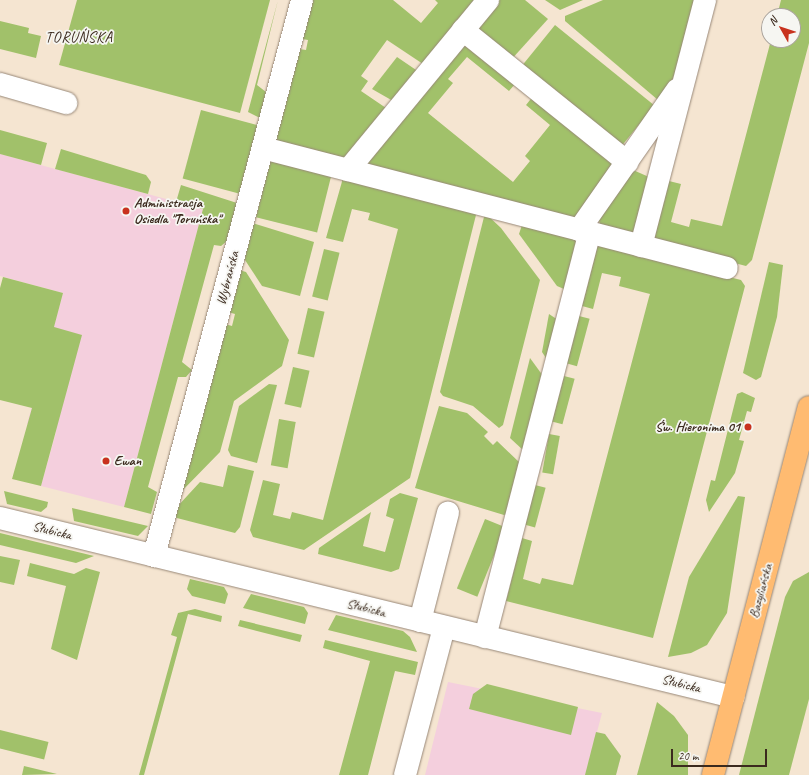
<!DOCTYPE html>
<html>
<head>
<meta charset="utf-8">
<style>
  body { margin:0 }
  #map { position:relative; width:809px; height:775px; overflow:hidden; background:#f5e5d1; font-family:Caveat,sans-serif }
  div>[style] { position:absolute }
  .built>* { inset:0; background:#f4cfdd }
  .green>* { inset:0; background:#a1c16a; transform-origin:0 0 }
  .roads { filter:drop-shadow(0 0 1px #988878) drop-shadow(0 0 1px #988878) }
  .minor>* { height:22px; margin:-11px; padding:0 11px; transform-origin:11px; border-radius:11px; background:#fff }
  .major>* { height:22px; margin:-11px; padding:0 11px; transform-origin:11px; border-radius:11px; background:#ffbb71 }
  .dots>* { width:11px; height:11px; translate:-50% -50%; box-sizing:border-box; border:2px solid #f6f6f2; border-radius:50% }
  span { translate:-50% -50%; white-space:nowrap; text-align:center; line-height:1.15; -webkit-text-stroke:3.5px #f6f6f2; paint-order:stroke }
  .poi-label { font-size:14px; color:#3b2a1e; font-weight:700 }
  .left { translate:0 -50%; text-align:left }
  .right { translate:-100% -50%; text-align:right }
  .street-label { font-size:14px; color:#3b2a1e }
  .neighbourhood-label { font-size:15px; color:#3b2a1e; letter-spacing:1px }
  .north { position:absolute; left:761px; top:8px; width:40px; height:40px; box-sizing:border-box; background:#f6f6f2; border:1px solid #aba49d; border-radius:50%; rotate:309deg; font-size:11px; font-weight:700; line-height:16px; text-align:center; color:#3b2a1e }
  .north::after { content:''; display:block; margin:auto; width:14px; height:18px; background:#c8321e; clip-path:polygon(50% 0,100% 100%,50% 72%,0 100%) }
  .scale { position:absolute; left:671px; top:749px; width:96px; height:18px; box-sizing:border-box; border:2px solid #3b2a1e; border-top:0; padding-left:5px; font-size:12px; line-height:14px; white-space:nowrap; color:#3b2a1e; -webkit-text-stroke:3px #f6f6f2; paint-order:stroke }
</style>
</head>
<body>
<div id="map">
  <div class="built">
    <i style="clip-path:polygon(0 154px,203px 209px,124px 507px,41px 486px,56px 432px,27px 424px,63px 293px,0 276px)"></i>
    <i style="clip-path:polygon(448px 682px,602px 713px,597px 732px,605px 734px,621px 756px,616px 775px,425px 775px)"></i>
  </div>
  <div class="green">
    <i style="clip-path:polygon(77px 0,270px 0,240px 113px,59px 65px)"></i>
    <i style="clip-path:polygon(278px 0,257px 85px,266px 92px,260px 118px,248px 112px)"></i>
    <i style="clip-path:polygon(312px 0,393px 0,421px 23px,438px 3px,435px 0,481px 0,426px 66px,387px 40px,361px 76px,368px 81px,361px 91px,386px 108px,349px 159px,275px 140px,299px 49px,306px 50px,308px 40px,302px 39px)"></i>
    <i style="clip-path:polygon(496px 0,525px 0,548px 19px,510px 61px,478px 35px,476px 24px)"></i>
    <i style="clip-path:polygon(545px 0,583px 0,560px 10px)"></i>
    <i style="clip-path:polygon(603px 0,695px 0,675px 76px,658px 100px,565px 21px,565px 16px)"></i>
    <i style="clip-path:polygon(781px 0,809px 0,809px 43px,752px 260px,746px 266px,654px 242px,664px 183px,669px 181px,681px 184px,671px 222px,689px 227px,691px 219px,722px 226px,771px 40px,793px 40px,793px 16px,777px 16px)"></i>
    <i style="clip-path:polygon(0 21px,29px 28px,28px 33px,41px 36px,36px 58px,0 49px)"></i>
    <i style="left:555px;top:25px;width:128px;height:57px;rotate:39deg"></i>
    <i style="clip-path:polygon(465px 42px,515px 84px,509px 91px,467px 57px,448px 79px,453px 83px,428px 113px,513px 182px,530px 161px,525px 156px,550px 125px,526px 105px,534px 95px,616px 160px,573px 221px,362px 163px)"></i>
    <i style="clip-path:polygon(397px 57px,422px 74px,393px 101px,372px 89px)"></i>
    <i style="left:201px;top:110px;width:59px;height:71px;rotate:15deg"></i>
    <i style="clip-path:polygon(0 130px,47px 143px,41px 165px,0 154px)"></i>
    <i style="clip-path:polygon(61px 149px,146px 175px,151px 182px,148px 194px,55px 169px)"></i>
    <i style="left:270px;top:161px;width:63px;height:58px;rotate:14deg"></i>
    <i style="clip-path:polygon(633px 170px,649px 177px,638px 232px,631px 236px,601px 228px,598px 217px)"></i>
    <i style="clip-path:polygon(343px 178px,477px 211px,410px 478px,304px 550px,253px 537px,250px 530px,263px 480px,280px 484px,273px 515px,290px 519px,292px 512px,323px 520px,398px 229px,368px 220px,370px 213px,352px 209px,343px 242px,326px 238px)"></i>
    <i style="clip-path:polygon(181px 185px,237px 203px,227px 241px,221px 246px,214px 245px,182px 362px,192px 370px,186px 377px,178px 377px,148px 487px,157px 492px,151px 514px,124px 507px,203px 209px,176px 202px)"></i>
    <i style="clip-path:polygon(485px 213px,501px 228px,540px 280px,503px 425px,499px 428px,473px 406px,443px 396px,440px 392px)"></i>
    <i style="clip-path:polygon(252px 223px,314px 242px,300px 296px,262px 286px,243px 257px)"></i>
    <i style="clip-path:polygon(522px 225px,583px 239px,564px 289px,557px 286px,519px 234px)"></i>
    <i style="clip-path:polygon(598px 244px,741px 280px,745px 286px,653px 638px,506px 601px,522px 538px,532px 541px,523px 579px,540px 584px,542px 578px,573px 585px,649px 297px,650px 294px,619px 286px,621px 277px,602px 273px,593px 309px,582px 306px)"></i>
    <i style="left:324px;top:249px;width:16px;height:49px;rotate:14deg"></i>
    <i style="clip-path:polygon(769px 262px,783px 265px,777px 317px,761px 377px,756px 380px,743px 373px)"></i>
    <i style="clip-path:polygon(239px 270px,246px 272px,289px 340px,282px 366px,234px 401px,220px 452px,179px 494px,225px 324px,232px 326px,235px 314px,228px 312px)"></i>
    <i style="clip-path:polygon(3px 277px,63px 293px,54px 327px,82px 335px,41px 486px,12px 479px,32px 408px,0 400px,0 288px)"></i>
    <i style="left:308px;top:308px;width:17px;height:47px;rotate:13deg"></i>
    <i style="clip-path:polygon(549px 314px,561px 322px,546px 358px,542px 352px)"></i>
    <i style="left:579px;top:316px;width:11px;height:49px;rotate:15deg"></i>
    <i style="clip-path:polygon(530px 358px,546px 380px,524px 451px,510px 438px)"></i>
    <i style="left:293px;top:367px;width:17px;height:38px;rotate:13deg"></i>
    <i style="left:564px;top:376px;width:11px;height:47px;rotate:15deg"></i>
    <i style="clip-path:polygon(269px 384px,277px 385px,257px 463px,231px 456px,228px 450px,239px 406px)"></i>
    <i style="clip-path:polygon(742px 392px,755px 398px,751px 412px,747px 411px,739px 440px,744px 441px,735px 473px,709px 512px,706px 500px,711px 480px,715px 481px,737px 394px)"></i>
    <i style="clip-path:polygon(439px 406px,467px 413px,488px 432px,484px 436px,493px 445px,497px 441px,520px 463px,511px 513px,504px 515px,415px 488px)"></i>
    <i style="left:279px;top:419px;width:17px;height:47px;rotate:10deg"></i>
    <i style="left:549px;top:434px;width:11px;height:39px;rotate:10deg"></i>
    <i style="clip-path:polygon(228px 465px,254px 471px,240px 527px,235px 533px,173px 517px,176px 508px,200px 482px,223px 487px)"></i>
    <i style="left:535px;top:485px;width:11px;height:41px;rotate:15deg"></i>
    <i style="clip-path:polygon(4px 491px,48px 502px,47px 507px,41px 512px,7px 504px)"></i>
    <i style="clip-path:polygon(400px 493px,418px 498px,399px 569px,391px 572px,318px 554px,319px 548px,371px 512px,363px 546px,385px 552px,394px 519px,386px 516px,390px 499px)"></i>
    <i style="clip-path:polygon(738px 496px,745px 497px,727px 613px,707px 645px,691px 653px,668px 657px,689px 577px)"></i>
    <i style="clip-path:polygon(72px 508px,148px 526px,138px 536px,74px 521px)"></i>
    <i style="left:485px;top:519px;width:22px;height:75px;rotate:22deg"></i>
    <i style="clip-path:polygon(0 533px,94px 556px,76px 563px,0 545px)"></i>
    <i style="clip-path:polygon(0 556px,20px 560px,14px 585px,0 582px)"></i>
    <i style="clip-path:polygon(30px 563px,74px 574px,86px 568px,100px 572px,77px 660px,51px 649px,66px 586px,27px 576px)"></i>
    <i style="clip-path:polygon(809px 572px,809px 699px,789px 775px,739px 775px,785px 597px,793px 581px)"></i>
    <i style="clip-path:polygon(190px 579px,224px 587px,228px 594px,225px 604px,192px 596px,187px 589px)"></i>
    <i style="clip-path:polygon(251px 594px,304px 607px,308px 613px,305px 624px,243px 608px)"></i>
    <i style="clip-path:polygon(195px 609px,222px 616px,221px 622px,188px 614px,144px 775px,139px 775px,177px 637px,171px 635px,178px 613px)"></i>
    <i style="clip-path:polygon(336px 615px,403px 631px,410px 637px,417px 652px,328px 630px)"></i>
    <i style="clip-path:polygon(240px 620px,302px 635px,300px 642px,238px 626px)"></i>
    <i style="clip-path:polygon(325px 640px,418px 662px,415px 675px,395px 671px,368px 775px,339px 775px,370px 661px,323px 648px)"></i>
    <i style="clip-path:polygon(487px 684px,578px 707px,571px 735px,469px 709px,473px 694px)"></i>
    <i style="clip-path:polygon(657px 702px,674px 716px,688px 735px,688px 775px,637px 775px)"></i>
    <i style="left:0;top:730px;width:50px;height:18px;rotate:14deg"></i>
    <i style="clip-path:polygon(596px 732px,605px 734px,621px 756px,616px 775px,585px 775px)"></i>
    <i style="clip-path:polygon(24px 766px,57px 774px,22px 775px)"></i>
  </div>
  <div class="roads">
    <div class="minor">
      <i style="left:463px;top:30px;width:211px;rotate:38.8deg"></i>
      <i style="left:0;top:84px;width:69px;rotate:16.1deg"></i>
      <i style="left:263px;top:148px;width:479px;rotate:14.5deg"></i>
      <i style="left:348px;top:170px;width:220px;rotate:-50.5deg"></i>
      <i style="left:579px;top:230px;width:171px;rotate:-55deg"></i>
      <i style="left:641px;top:246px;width:254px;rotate:-75.4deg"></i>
      <i style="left:0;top:518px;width:755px;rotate:13.72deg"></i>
      <i style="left:154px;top:556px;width:575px;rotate:-75.09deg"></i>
      <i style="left:420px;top:621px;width:112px;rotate:-75.5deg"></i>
      <i style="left:485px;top:637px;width:418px;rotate:-75.5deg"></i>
      <i style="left:405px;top:775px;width:153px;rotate:-75.2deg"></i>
    </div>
    <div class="major">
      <i style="left:713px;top:775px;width:380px;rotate:-75.4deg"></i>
    </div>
  </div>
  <div class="dots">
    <i style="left:126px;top:211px;background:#c8321e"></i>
    <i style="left:748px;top:427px;background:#c8321e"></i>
    <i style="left:106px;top:461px;background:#c8321e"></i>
  </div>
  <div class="poi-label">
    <span class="left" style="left:134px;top:211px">Administracja<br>Osiedla "Toruńska"</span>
    <span class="right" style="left:740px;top:427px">Św. Hieronima 01</span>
    <span class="left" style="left:114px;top:461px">Ewan</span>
  </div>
  <div class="street-label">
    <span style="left:228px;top:278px;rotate:-75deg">Wybrańska</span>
    <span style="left:52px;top:531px;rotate:14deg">Słubicka</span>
    <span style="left:761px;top:591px;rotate:-75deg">Bazyliańska</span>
    <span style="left:366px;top:608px;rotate:14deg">Słubicka</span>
    <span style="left:681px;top:684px;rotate:14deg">Słubicka</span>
  </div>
  <div class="neighbourhood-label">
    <span style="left:79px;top:38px">TORUŃSKA</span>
  </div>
  <div class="north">N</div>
  <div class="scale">20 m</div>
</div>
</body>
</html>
